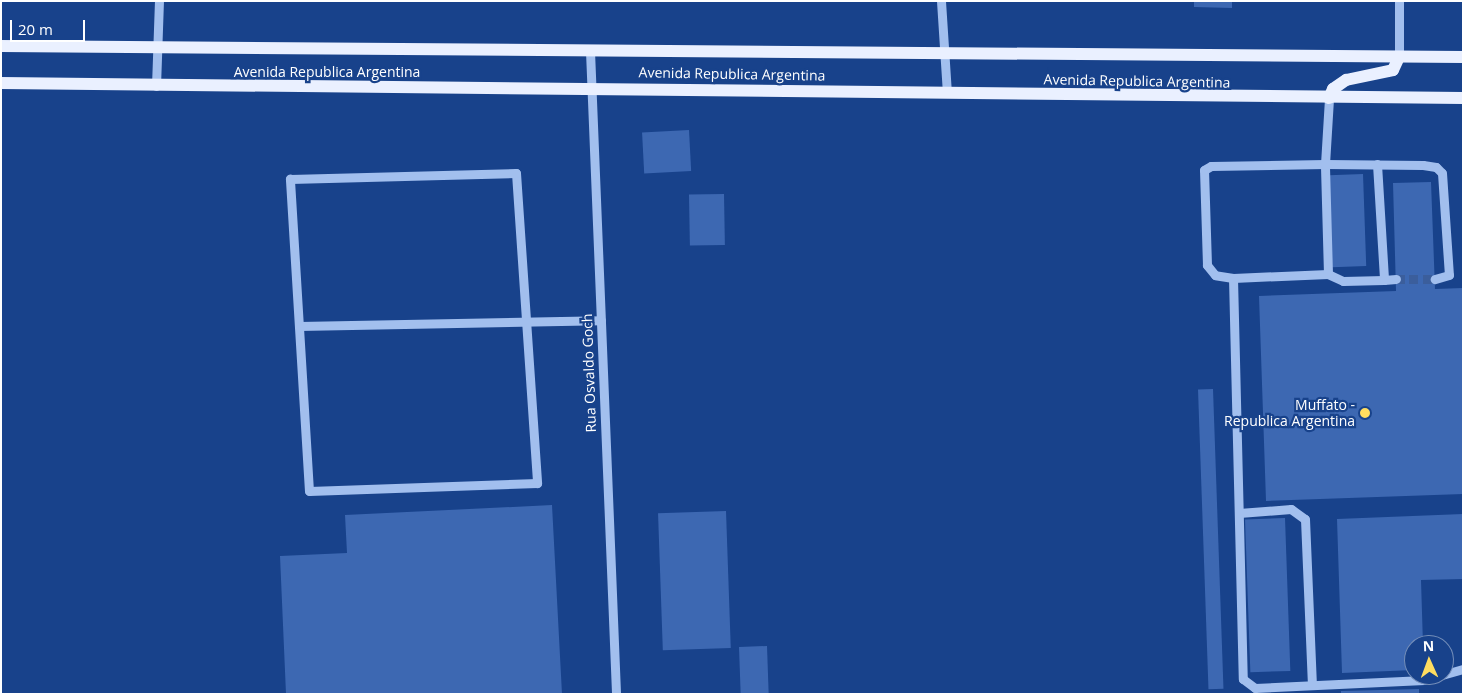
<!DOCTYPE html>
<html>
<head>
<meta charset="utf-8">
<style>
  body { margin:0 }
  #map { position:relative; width:1464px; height:695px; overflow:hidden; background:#18428b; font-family:"Open Sans",sans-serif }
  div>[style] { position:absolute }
  .building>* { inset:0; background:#3d68b2; transform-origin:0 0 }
  .minor-tunnel>* { height:9px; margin-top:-4.5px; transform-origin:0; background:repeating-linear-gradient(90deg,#3b5e9c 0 9px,transparent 0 13.5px) }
  .minor>* { height:9px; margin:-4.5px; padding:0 4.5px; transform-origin:4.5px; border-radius:4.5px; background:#a2bfee }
  .major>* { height:12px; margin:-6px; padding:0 6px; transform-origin:6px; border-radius:6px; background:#eaf0ff }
  .dots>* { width:14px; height:14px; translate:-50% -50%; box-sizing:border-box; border:2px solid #18428b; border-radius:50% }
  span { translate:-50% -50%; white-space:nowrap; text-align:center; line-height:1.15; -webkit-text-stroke:4.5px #18428b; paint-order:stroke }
  .street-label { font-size:14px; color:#fff }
  .poi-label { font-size:14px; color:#fff }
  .right { translate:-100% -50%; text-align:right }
  .frame { position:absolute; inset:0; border:2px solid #fff; pointer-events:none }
  .north { position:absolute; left:1404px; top:635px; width:50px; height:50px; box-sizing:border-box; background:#18428b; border:1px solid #748eb9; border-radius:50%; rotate:358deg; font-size:14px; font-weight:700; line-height:20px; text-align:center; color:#fff }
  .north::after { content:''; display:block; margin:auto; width:18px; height:22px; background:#ffdd60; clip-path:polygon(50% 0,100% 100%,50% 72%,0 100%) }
  .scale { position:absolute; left:10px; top:20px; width:75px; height:22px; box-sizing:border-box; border:2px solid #fff; border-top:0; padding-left:6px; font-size:15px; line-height:18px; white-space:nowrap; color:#fff; -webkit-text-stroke:4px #18428b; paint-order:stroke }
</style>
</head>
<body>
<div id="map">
  <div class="building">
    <i style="clip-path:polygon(1194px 1px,1232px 1px,1232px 8px,1194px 7px)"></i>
    <i style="left:689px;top:130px;width:41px;height:47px;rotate:87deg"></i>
    <i style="left:1363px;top:174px;width:92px;height:34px;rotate:88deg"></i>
    <i style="clip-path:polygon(1431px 182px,1435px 289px,1463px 288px,1463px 494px,1266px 501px,1259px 296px,1396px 291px,1393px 183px)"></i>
    <i style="left:724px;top:194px;width:51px;height:35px;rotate:89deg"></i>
    <i style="left:1213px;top:389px;width:300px;height:15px;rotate:88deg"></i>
    <i style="clip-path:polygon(552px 505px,562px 694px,286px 694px,280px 556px,347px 553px,345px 515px)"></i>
    <i style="left:726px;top:511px;width:137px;height:68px;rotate:88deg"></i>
    <i style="clip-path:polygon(1463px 514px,1463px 579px,1421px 580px,1423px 645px,1414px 645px,1414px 670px,1342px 673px,1337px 519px)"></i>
    <i style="left:1285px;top:518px;width:153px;height:40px;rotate:88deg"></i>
    <i style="left:767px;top:646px;width:48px;height:28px;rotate:88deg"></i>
    <i style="clip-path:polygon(1419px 689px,1419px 694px,1341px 694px,1341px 691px)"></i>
  </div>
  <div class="minor-tunnel">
    <i style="left:1396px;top:279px;width:39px"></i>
  </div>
  <div class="minor">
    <i style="left:941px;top:1px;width:92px;rotate:86.3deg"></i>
    <i style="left:590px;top:51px;width:644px;rotate:87.68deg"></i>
    <i style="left:1399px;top:57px;width:56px;rotate:-90deg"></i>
    <i style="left:156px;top:86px;width:85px;rotate:-88deg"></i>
    <i style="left:1377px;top:164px;width:116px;rotate:86.5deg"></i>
    <i style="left:1384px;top:280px;width:41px;rotate:178.6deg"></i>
    <i style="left:1343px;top:281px;width:17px;rotate:-155deg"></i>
    <i style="left:1328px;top:274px;width:95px;rotate:177.6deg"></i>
    <i style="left:1233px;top:278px;width:401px;rotate:88.6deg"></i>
    <i style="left:1243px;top:679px;width:15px;rotate:37deg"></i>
    <i style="left:1255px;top:688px;width:169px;rotate:-2.7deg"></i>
    <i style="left:1424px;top:680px;width:41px;rotate:-15.8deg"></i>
    <i style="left:516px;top:173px;width:311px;rotate:86.1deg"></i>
    <i style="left:537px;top:483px;width:228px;rotate:178deg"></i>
    <i style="left:309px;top:491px;width:313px;rotate:-93.5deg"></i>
    <i style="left:290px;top:179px;width:226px;rotate:-1.5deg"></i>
    <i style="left:1328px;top:274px;width:110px;rotate:-91.6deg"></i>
    <i style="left:1325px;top:164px;width:66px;rotate:-86.5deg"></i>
    <i style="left:1233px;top:278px;width:18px;rotate:-171deg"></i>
    <i style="left:1215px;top:275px;width:13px;rotate:-129deg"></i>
    <i style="left:1207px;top:265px;width:95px;rotate:-91.8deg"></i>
    <i style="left:1204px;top:170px;width:8px;rotate:-30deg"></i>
    <i style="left:1211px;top:166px;width:114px;rotate:-1deg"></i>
    <i style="left:1325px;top:164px;width:98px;rotate:0.6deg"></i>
    <i style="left:1423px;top:165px;width:13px;rotate:9deg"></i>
    <i style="left:1436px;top:167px;width:8px;rotate:45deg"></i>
    <i style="left:1442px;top:173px;width:102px;rotate:86.1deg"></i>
    <i style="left:1449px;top:275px;width:15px;rotate:164deg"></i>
    <i style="left:1384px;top:280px;width:12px;rotate:-5deg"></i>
    <i style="left:299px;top:326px;width:302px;rotate:-1.1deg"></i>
    <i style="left:1239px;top:513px;width:52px;rotate:-4.4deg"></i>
    <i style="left:1291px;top:509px;width:17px;rotate:36deg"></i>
    <i style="left:1305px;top:519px;width:165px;rotate:87.6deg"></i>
  </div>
  <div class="major">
    <i style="left:1px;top:46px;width:1462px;rotate:0.43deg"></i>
    <i style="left:1px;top:83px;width:1462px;rotate:0.59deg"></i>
    <i style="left:1329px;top:98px;width:10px;rotate:-66deg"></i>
    <i style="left:1333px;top:89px;width:16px;rotate:-35deg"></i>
    <i style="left:1346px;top:80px;width:48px;rotate:-12deg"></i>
    <i style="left:1393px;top:70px;width:14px;rotate:-65deg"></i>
  </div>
  <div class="dots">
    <i style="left:1365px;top:413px;background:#ffdd60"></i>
  </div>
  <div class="street-label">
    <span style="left:327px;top:72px">Avenida Republica Argentina</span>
    <span style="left:732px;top:74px;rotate:1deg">Avenida Republica Argentina</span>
    <span style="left:1137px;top:81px;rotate:1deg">Avenida Republica Argentina</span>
    <span style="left:589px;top:373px;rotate:-92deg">Rua Osvaldo Goch</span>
  </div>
  <div class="poi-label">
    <span class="right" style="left:1355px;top:413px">Muffato -<br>Republica Argentina</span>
  </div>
  <div class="frame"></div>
  <div class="north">N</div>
  <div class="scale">20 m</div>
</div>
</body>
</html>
